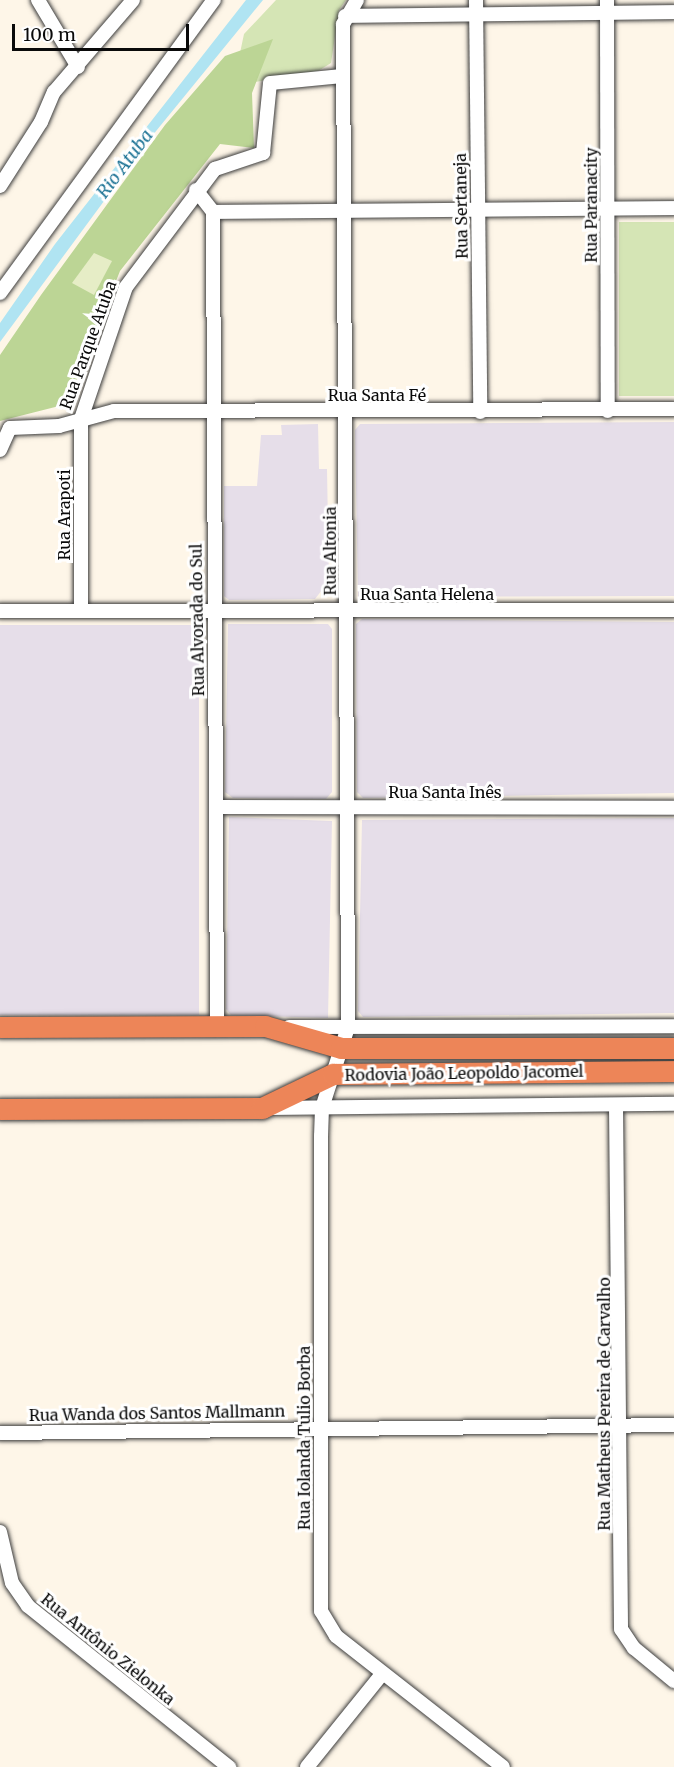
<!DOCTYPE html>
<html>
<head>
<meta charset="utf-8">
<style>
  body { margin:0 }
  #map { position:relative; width:674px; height:1767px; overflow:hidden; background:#fef6e8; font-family:Merriweather,serif }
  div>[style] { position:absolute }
  .industrial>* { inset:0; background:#e6dee9; transform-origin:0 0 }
  .green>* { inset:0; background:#d5e5b5; transform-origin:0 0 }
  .forest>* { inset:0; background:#bcd595 }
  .pitch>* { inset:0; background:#e6edc6 }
  .water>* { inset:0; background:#b0e4f2 }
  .roads { filter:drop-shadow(0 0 2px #3d3d3d) drop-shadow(0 0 2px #3d3d3d) }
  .minor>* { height:14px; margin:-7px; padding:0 7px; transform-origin:7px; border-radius:7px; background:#fff }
  .highway>* { height:21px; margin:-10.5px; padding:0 10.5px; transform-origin:10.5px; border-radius:10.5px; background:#ed8558 }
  span { translate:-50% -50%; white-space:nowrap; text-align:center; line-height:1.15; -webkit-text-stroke:6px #fff; paint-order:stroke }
  .street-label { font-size:16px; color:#0a0a0a }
  .water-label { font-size:18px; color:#1b7294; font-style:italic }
  .scale { position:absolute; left:12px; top:24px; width:177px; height:27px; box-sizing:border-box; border:3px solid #0a0a0a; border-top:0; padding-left:8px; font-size:18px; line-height:21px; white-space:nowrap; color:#0a0a0a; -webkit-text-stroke:4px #fff; paint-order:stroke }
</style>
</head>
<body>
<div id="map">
  <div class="industrial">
    <i style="clip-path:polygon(674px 422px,674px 596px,358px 597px,355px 430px,360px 424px)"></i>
    <i style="clip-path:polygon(318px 424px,319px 469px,327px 469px,329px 581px,315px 599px,229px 600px,224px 596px,224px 486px,257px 486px,261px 435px,282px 435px,281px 425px)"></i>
    <i style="clip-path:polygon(362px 619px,674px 622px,674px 793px,363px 798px,357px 792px,356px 624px)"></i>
    <i style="clip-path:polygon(228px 624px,328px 624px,332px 629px,332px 792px,326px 799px,233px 798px,225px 792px)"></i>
    <i style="left:199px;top:625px;width:390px;height:199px;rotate:90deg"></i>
    <i style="clip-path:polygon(229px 817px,332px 821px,328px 1018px,231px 1015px,226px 1009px)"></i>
    <i style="clip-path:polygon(674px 818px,674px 1013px,363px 1017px,358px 1011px,362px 820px)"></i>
  </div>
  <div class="green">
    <i style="clip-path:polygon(276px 0,346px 0,339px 10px,331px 63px,318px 71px,233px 86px,244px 34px)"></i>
    <i style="left:619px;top:222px;width:55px;height:174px"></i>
  </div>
  <div class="forest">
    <i style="clip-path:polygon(273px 39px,252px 93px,254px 148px,220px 144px,120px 271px,67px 404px,0 421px,0 355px,41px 295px,165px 125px,225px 56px)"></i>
  </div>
  <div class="pitch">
    <i style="clip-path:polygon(94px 253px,112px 261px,94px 295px,72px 283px)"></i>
  </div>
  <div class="water">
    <i style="clip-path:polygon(246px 0,263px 0,152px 136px,0 342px,0 323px,55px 244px)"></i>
  </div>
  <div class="roads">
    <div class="minor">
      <i style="left:38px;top:0;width:78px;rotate:59.2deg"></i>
      <i style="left:357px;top:0;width:28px;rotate:120deg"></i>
      <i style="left:343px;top:24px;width:1003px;rotate:89.71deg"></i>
      <i style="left:348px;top:1027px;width:85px;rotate:107.8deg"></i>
      <i style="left:322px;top:1108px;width:28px;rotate:92deg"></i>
      <i style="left:321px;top:1136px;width:475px;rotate:90deg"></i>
      <i style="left:321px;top:1611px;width:29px;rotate:59deg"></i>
      <i style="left:336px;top:1636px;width:212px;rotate:38.1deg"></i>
      <i style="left:476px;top:0;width:412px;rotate:89.4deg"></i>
      <i style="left:607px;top:0;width:411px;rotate:89.9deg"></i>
      <i style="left:345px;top:16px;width:329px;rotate:-0.7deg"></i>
      <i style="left:0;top:186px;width:76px;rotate:-57.4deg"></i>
      <i style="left:41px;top:122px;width:33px;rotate:-67deg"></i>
      <i style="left:54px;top:92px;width:121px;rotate:-49.3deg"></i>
      <i style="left:196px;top:190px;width:28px;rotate:52deg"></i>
      <i style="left:213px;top:212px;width:814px;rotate:89.72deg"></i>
      <i style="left:213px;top:212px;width:461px;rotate:-0.5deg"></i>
      <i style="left:0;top:293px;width:363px;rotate:-53.9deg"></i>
      <i style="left:0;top:450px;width:24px;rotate:-66deg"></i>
      <i style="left:10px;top:428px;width:49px;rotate:-2.3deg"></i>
      <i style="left:59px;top:426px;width:57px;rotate:-15.3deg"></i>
      <i style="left:114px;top:411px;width:560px;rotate:-0.2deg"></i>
      <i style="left:0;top:611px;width:674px;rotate:-0.09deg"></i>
      <i style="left:81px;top:611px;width:192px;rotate:-90deg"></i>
      <i style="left:81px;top:419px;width:139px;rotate:-71.2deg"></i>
      <i style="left:126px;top:287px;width:148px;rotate:-53deg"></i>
      <i style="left:215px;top:169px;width:51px;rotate:-18.4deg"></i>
      <i style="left:263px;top:153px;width:70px;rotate:-84.3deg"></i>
      <i style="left:270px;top:83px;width:73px;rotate:-5.5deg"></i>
      <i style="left:217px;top:807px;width:457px;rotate:0.1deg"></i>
      <i style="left:289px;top:1027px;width:385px;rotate:-0.1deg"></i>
      <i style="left:616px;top:1105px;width:524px;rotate:89.45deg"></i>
      <i style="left:621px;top:1629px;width:23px;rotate:56deg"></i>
      <i style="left:634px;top:1648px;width:52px;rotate:39.5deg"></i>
      <i style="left:268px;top:1108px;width:406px;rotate:-0.6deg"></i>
      <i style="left:0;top:1433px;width:674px;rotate:-0.68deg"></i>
      <i style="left:0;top:1532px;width:52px;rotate:76.8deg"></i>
      <i style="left:12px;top:1583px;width:28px;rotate:55deg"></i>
      <i style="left:28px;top:1606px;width:258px;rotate:38.7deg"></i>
      <i style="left:307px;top:1767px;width:119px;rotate:-51.1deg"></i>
    </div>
    <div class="highway">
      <i style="left:0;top:1027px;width:265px;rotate:-0.2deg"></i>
      <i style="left:265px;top:1026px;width:79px;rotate:16.1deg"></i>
      <i style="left:341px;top:1048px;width:333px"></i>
      <i style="left:0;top:1109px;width:262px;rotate:-0.2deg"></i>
      <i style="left:262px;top:1108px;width:79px;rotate:-25.6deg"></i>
      <i style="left:333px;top:1074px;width:341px;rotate:-0.5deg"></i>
    </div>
  </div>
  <div class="street-label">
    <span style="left:591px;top:205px;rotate:-90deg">Rua Paranacity</span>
    <span style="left:461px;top:206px;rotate:-91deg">Rua Sertaneja</span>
    <span style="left:88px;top:345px;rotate:-70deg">Rua Parque Atuba</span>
    <span style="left:377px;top:395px">Rua Santa Fé</span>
    <span style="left:64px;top:515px;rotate:-90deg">Rua Arapoti</span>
    <span style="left:330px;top:551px;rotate:-90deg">Rua Altonia</span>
    <span style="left:427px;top:594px">Rua Santa Helena</span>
    <span style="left:197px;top:620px;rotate:-91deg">Rua Alvorada do Sul</span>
    <span style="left:445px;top:792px">Rua Santa Inês</span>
    <span style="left:464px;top:1073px;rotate:-1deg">Rodovia João Leopoldo Jacomel</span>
    <span style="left:604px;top:1404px;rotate:-90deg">Rua Matheus Pereira de Carvalho</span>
    <span style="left:157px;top:1413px;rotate:-1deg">Rua Wanda dos Santos Mallmann</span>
    <span style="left:304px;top:1438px;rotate:-90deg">Rua Iolanda Tulio Borba</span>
    <span style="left:108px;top:1649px;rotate:39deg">Rua Antônio Zielonka</span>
  </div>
  <div class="water-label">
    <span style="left:125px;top:164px;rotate:-53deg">Rio Atuba</span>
  </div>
  <div class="scale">100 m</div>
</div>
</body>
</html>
